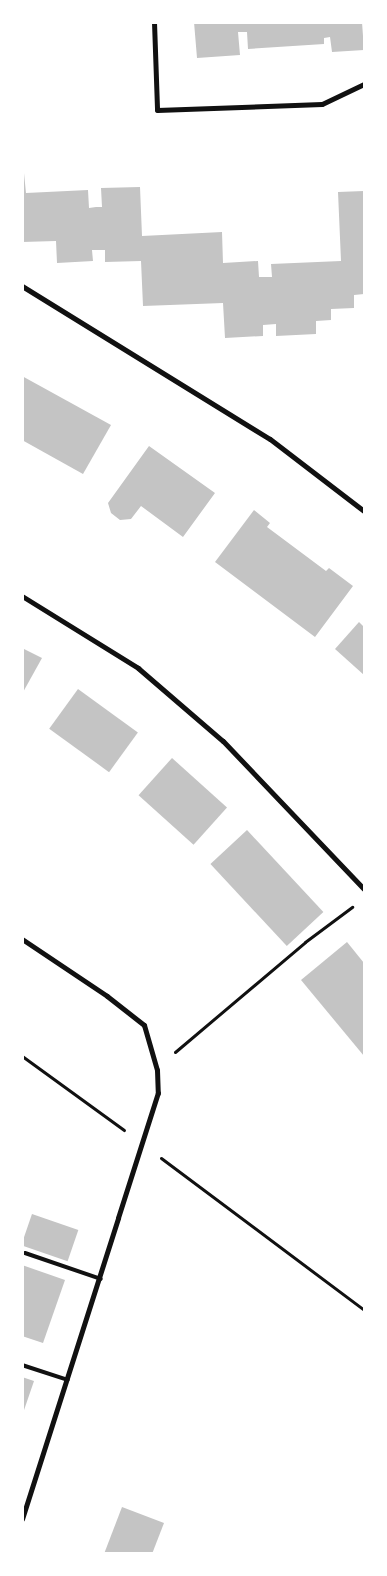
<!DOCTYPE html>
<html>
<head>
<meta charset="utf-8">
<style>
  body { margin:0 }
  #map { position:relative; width:387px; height:1576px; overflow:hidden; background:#fff; font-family:Helvetica,sans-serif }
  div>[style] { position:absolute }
  .building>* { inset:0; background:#c4c4c4; transform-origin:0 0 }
  .path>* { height:3px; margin:-1.5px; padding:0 1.5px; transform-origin:1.5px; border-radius:1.5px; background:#111 }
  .service>* { height:4px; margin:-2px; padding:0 2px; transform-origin:2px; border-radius:2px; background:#111 }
  .pedestrian>* { height:4.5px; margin:-2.25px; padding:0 2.25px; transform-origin:2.25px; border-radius:2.25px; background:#111 }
  .minor>* { height:5px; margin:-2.5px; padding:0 2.5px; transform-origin:2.5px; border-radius:2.5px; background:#111 }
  span { translate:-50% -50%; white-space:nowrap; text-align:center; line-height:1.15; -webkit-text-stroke:4.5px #fff; paint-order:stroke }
  .frame { position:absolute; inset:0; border:24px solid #fff; pointer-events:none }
</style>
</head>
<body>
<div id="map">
  <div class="building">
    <i style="clip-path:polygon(194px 22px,362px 22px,364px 50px,332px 52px,330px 37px,324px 38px,324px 44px,248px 49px,247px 32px,238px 32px,240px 55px,197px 58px)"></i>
    <i style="clip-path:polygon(22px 153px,26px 193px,88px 190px,89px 208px,96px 207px,102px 207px,101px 188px,140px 187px,142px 236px,222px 232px,223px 263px,258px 261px,259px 277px,272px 277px,271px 264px,341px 261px,338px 192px,364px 191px,364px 294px,354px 295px,354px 308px,331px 309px,331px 320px,316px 321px,316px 334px,276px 336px,276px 324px,263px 325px,263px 336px,225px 338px,223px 303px,143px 306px,141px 261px,105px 262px,105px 250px,92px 250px,93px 261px,57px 263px,56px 241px,22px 242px)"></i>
    <i style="clip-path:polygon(22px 376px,111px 425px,83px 474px,22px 440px)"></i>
    <i style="clip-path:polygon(149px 446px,215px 493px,183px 537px,141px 506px,131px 519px,120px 520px,111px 513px,108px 503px)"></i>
    <i style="clip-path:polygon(254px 510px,270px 523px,267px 527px,326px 571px,329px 568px,353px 586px,315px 637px,215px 562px)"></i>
    <i style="clip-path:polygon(359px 622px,364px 627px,364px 675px,335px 649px)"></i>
    <i style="clip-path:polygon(22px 648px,42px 658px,22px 694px)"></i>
    <i style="left:78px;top:689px;width:74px;height:49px;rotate:36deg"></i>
    <i style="left:172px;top:758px;width:74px;height:50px;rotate:42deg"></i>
    <i style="left:247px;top:830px;width:112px;height:50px;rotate:47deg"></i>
    <i style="clip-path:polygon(347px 942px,364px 963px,364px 1056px,301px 980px)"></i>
    <i style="left:32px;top:1214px;width:49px;height:33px;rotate:19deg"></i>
    <i style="clip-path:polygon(22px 1265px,65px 1280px,43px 1343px,22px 1336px)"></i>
    <i style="clip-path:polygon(22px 1377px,34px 1381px,23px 1413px,22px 1413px)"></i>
    <i style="clip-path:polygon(122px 1507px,164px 1523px,152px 1554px,104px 1554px)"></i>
  </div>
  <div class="path">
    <i style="left:175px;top:1052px;width:170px;rotate:-40.2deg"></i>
    <i style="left:305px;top:942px;width:59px;rotate:-36.7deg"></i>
    <i style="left:22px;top:1056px;width:126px;rotate:36deg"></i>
    <i style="left:161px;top:1158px;width:254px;rotate:36.8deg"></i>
  </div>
  <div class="service">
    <i style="left:25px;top:1253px;width:80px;rotate:18.9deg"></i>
    <i style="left:22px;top:1365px;width:48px;rotate:18.1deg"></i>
  </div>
  <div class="pedestrian">
    <i style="left:118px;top:1218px;width:131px;rotate:-72.3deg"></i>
  </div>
  <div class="minor">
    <i style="left:154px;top:22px;width:88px;rotate:88deg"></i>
    <i style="left:157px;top:110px;width:165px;rotate:-2.1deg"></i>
    <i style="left:322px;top:104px;width:47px;rotate:-25.5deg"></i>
    <i style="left:22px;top:286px;width:291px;rotate:31.7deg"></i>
    <i style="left:270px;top:439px;width:118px;rotate:37.5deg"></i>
    <i style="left:22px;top:596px;width:137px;rotate:31.8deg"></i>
    <i style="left:138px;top:668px;width:112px;rotate:40.7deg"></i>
    <i style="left:223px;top:741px;width:204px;rotate:46.4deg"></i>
    <i style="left:22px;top:939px;width:102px;rotate:33.8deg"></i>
    <i style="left:107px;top:996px;width:47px;rotate:38.1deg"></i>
    <i style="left:144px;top:1025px;width:47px;rotate:73.9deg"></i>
    <i style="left:157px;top:1070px;width:23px;rotate:88deg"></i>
    <i style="left:22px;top:1519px;width:316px;rotate:-72.3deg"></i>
  </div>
  <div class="frame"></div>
</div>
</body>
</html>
